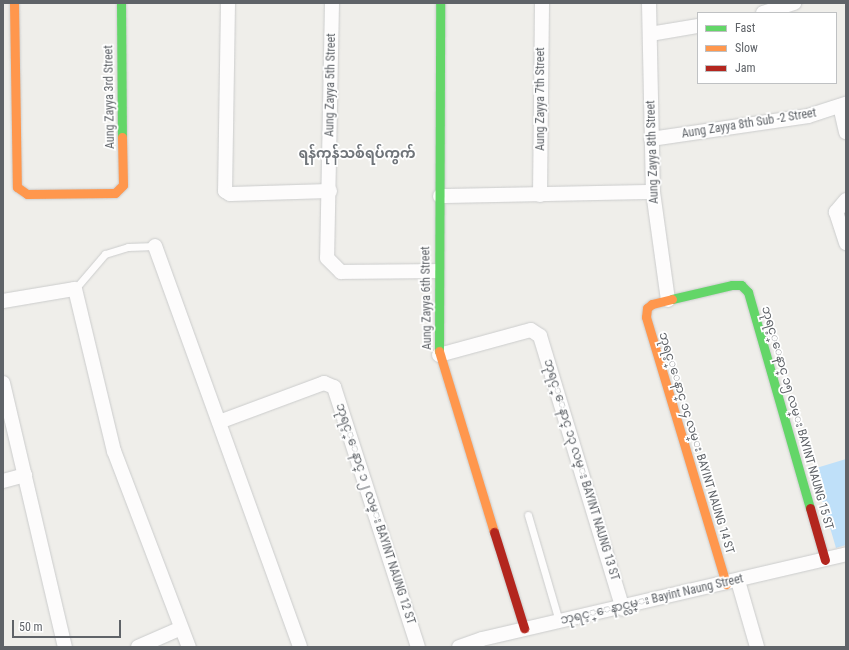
<!DOCTYPE html>
<html>
<head>
<meta charset="utf-8">
<style>
  body { margin:0 }
  #map { position:relative; width:849px; height:650px; overflow:hidden; background:#efeeea; font-family:"Roboto Condensed","Noto Sans Myanmar",sans-serif }
  div>[style] { position:absolute }
  .water>* { inset:0; background:#bfe0f9 }
  .roads { filter:drop-shadow(0 0 1px #cbcccc) drop-shadow(0 0 1px #cbcccc) }
  .lane>* { height:7px; margin:-3.5px; padding:0 3.5px; transform-origin:3.5px; border-radius:3.5px; background:#fdfcfc }
  .street>* { height:14px; margin:-7px; padding:0 7px; transform-origin:7px; border-radius:7px; background:#fdfcfc }
  .fast>* { height:9px; margin:-4.5px; padding:0 4.5px; transform-origin:4.5px; border-radius:4.5px; background:#63d668 }
  .slow>* { height:9px; margin:-4.5px; padding:0 4.5px; transform-origin:4.5px; border-radius:4.5px; background:#ff974d }
  .jam>* { height:9px; margin:-4.5px; padding:0 4.5px; transform-origin:4.5px; border-radius:4.5px; background:#b3261e }
  span { translate:-50% -50%; white-space:nowrap; text-align:center; line-height:1.15; -webkit-text-stroke:3.5px #fff; paint-order:stroke }
  .street-label { font-size:12px; color:#5f6368 }
  .quarter-label { font-size:14px; color:#70757a; font-weight:700 }
  .frame { position:absolute; inset:0; border:4px solid #5f6368; pointer-events:none }
  .legend { position:absolute; left:697px; top:12px; width:140px; height:72px; box-sizing:border-box; background:#fff; border:1px solid #bfc1c3; margin:0; padding:5px 7px; list-style:none; font-size:12px; color:#5f6368 }
  .legend li { display:flex; align-items:center; gap:8px; height:20px }
  .legend b { width:20px; border:1px solid #bfc1c3 }
  .scale { position:absolute; left:12px; top:620px; width:109px; height:18px; box-sizing:border-box; border:2px solid #5f6368; border-top:0; padding-left:5px; font-size:12px; line-height:14px; white-space:nowrap; color:#5f6368; -webkit-text-stroke:3px #fff; paint-order:stroke }
</style>
</head>
<body>
<div id="map">
  <div class="water">
    <i style="clip-path:polygon(846px 459px,846px 545px,836px 548px,813px 469px)"></i>
  </div>
  <div class="roads">
    <div class="lane">
      <i style="left:75px;top:289px;width:46px;rotate:-49.4deg"></i>
      <i style="left:105px;top:254px;width:24px;rotate:-17deg"></i>
      <i style="left:128px;top:247px;width:27px;rotate:-2deg"></i>
      <i style="left:528px;top:515px;width:110px;rotate:73.7deg"></i>
    </div>
    <div class="street">
      <i style="left:228px;top:3px;width:188px;rotate:90.9deg"></i>
      <i style="left:225px;top:191px;width:6px;rotate:31deg"></i>
      <i style="left:230px;top:194px;width:100px;rotate:-1.7deg"></i>
      <i style="left:332px;top:3px;width:255px;rotate:91.1deg"></i>
      <i style="left:327px;top:258px;width:20px;rotate:45deg"></i>
      <i style="left:341px;top:272px;width:96px;rotate:-0.6deg"></i>
      <i style="left:649px;top:3px;width:189px;rotate:88.8deg"></i>
      <i style="left:653px;top:192px;width:109px;rotate:82.1deg"></i>
      <i style="left:763px;top:13px;width:33px;rotate:-18deg"></i>
      <i style="left:650px;top:34px;width:49px;rotate:-9.5deg"></i>
      <i style="left:840px;top:106px;width:27px;rotate:77deg"></i>
      <i style="left:651px;top:139px;width:159px;rotate:-8.3deg"></i>
      <i style="left:808px;top:116px;width:40px;rotate:-18deg"></i>
      <i style="left:540px;top:195px;width:192px;rotate:-89.4deg"></i>
      <i style="left:440px;top:196px;width:213px;rotate:-1.1deg"></i>
      <i style="left:846px;top:200px;width:16px;rotate:130deg"></i>
      <i style="left:836px;top:212px;width:33px;rotate:72deg"></i>
      <i style="left:155px;top:246px;width:426px;rotate:70.1deg"></i>
      <i style="left:3px;top:301px;width:73px;rotate:-9.5deg"></i>
      <i style="left:75px;top:289px;width:167px;rotate:76.5deg"></i>
      <i style="left:114px;top:451px;width:210px;rotate:69.1deg"></i>
      <i style="left:439px;top:355px;width:95px;rotate:-15.2deg"></i>
      <i style="left:531px;top:330px;width:11px;rotate:34deg"></i>
      <i style="left:540px;top:336px;width:285px;rotate:73.1deg"></i>
      <i style="left:3px;top:383px;width:271px;rotate:76.8deg"></i>
      <i style="left:219px;top:422px;width:112px;rotate:-20.4deg"></i>
      <i style="left:324px;top:383px;width:11px;rotate:22deg"></i>
      <i style="left:334px;top:387px;width:273px;rotate:72.1deg"></i>
      <i style="left:3px;top:481px;width:23px;rotate:-15deg"></i>
      <i style="left:738px;top:581px;width:69px;rotate:73.9deg"></i>
      <i style="left:138px;top:647px;width:47px;rotate:-23.8deg"></i>
      <i style="left:459px;top:647px;width:24px;rotate:-19deg"></i>
      <i style="left:482px;top:639px;width:374px;rotate:-13.1deg"></i>
    </div>
    <div class="fast">
      <i style="left:121px;top:3px;width:134px;rotate:89.6deg"></i>
      <i style="left:672px;top:299px;width:62px;rotate:-13.1deg"></i>
      <i style="left:732px;top:285px;width:9px"></i>
      <i style="left:741px;top:285px;width:10px;rotate:45deg"></i>
      <i style="left:748px;top:292px;width:225px;rotate:74deg"></i>
      <i style="left:439px;top:351px;width:348px;rotate:-89.8deg"></i>
    </div>
    <div class="slow">
      <i style="left:14px;top:3px;width:184px;rotate:89.1deg"></i>
      <i style="left:17px;top:187px;width:12px;rotate:35deg"></i>
      <i style="left:27px;top:194px;width:88px;rotate:-0.7deg"></i>
      <i style="left:115px;top:193px;width:11px;rotate:-45deg"></i>
      <i style="left:123px;top:185px;width:48px;rotate:-91.2deg"></i>
      <i style="left:672px;top:299px;width:21px;rotate:166deg"></i>
      <i style="left:652px;top:304px;width:6px;rotate:141deg"></i>
      <i style="left:647px;top:308px;width:9px;rotate:96deg"></i>
      <i style="left:646px;top:317px;width:279px;rotate:73.3deg"></i>
      <i style="left:439px;top:351px;width:189px;rotate:73.1deg"></i>
    </div>
    <div class="jam">
      <i style="left:810px;top:508px;width:54px;rotate:73.9deg"></i>
      <i style="left:494px;top:532px;width:101px;rotate:72.6deg"></i>
    </div>
  </div>
  <div class="street-label">
    <span style="left:331px;top:85px;rotate:-89deg">Aung Zayya 5th Street</span>
    <span style="left:110px;top:97px;rotate:-91deg">Aung Zayya 3rd Street</span>
    <span style="left:541px;top:99px;rotate:-90deg">Aung Zayya 7th Street</span>
    <span style="left:749px;top:124px;rotate:-9deg">Aung Zayya 8th Sub -2 Street</span>
    <span style="left:653px;top:152px;rotate:-92deg">Aung Zayya 8th Street</span>
    <span style="left:427px;top:298px;rotate:-91deg">Aung Zayya 6th Street</span>
    <span style="left:797px;top:418px;rotate:74deg">ဘုရင့္ေနာင္ ၁၅ လမ္း BAYINT NAUNG 15 ST</span>
    <span style="left:696px;top:443px;rotate:73deg">ဘုရင့္ေနာင္ ၁၄ လမ္း BAYINT NAUNG 14 ST</span>
    <span style="left:581px;top:470px;rotate:73deg">ဘုရင့္ေနာင္ ၁၃ လမ္း BAYINT NAUNG 13 ST</span>
    <span style="left:375px;top:514px;rotate:72deg">ဘုရင့္ေနာင္ ၁၂ လမ္း BAYINT NAUNG 12 ST</span>
    <span style="left:652px;top:600px;rotate:-13deg">ဘုရင့္ေနာင္လမ္း Bayint Naung Street</span>
  </div>
  <div class="quarter-label">
    <span style="left:357px;top:153px">ရန်ကုန်သစ်ရပ်ကွက်</span>
  </div>
  <div class="frame"></div>
  <ul class="legend">
  <li><b style="height:5px;background:#63d668"></b>Fast</li>
  <li><b style="height:5px;background:#ff974d"></b>Slow</li>
  <li><b style="height:5px;background:#b3261e"></b>Jam</li>
  </ul>
  <div class="scale">50 m</div>
</div>
</body>
</html>
